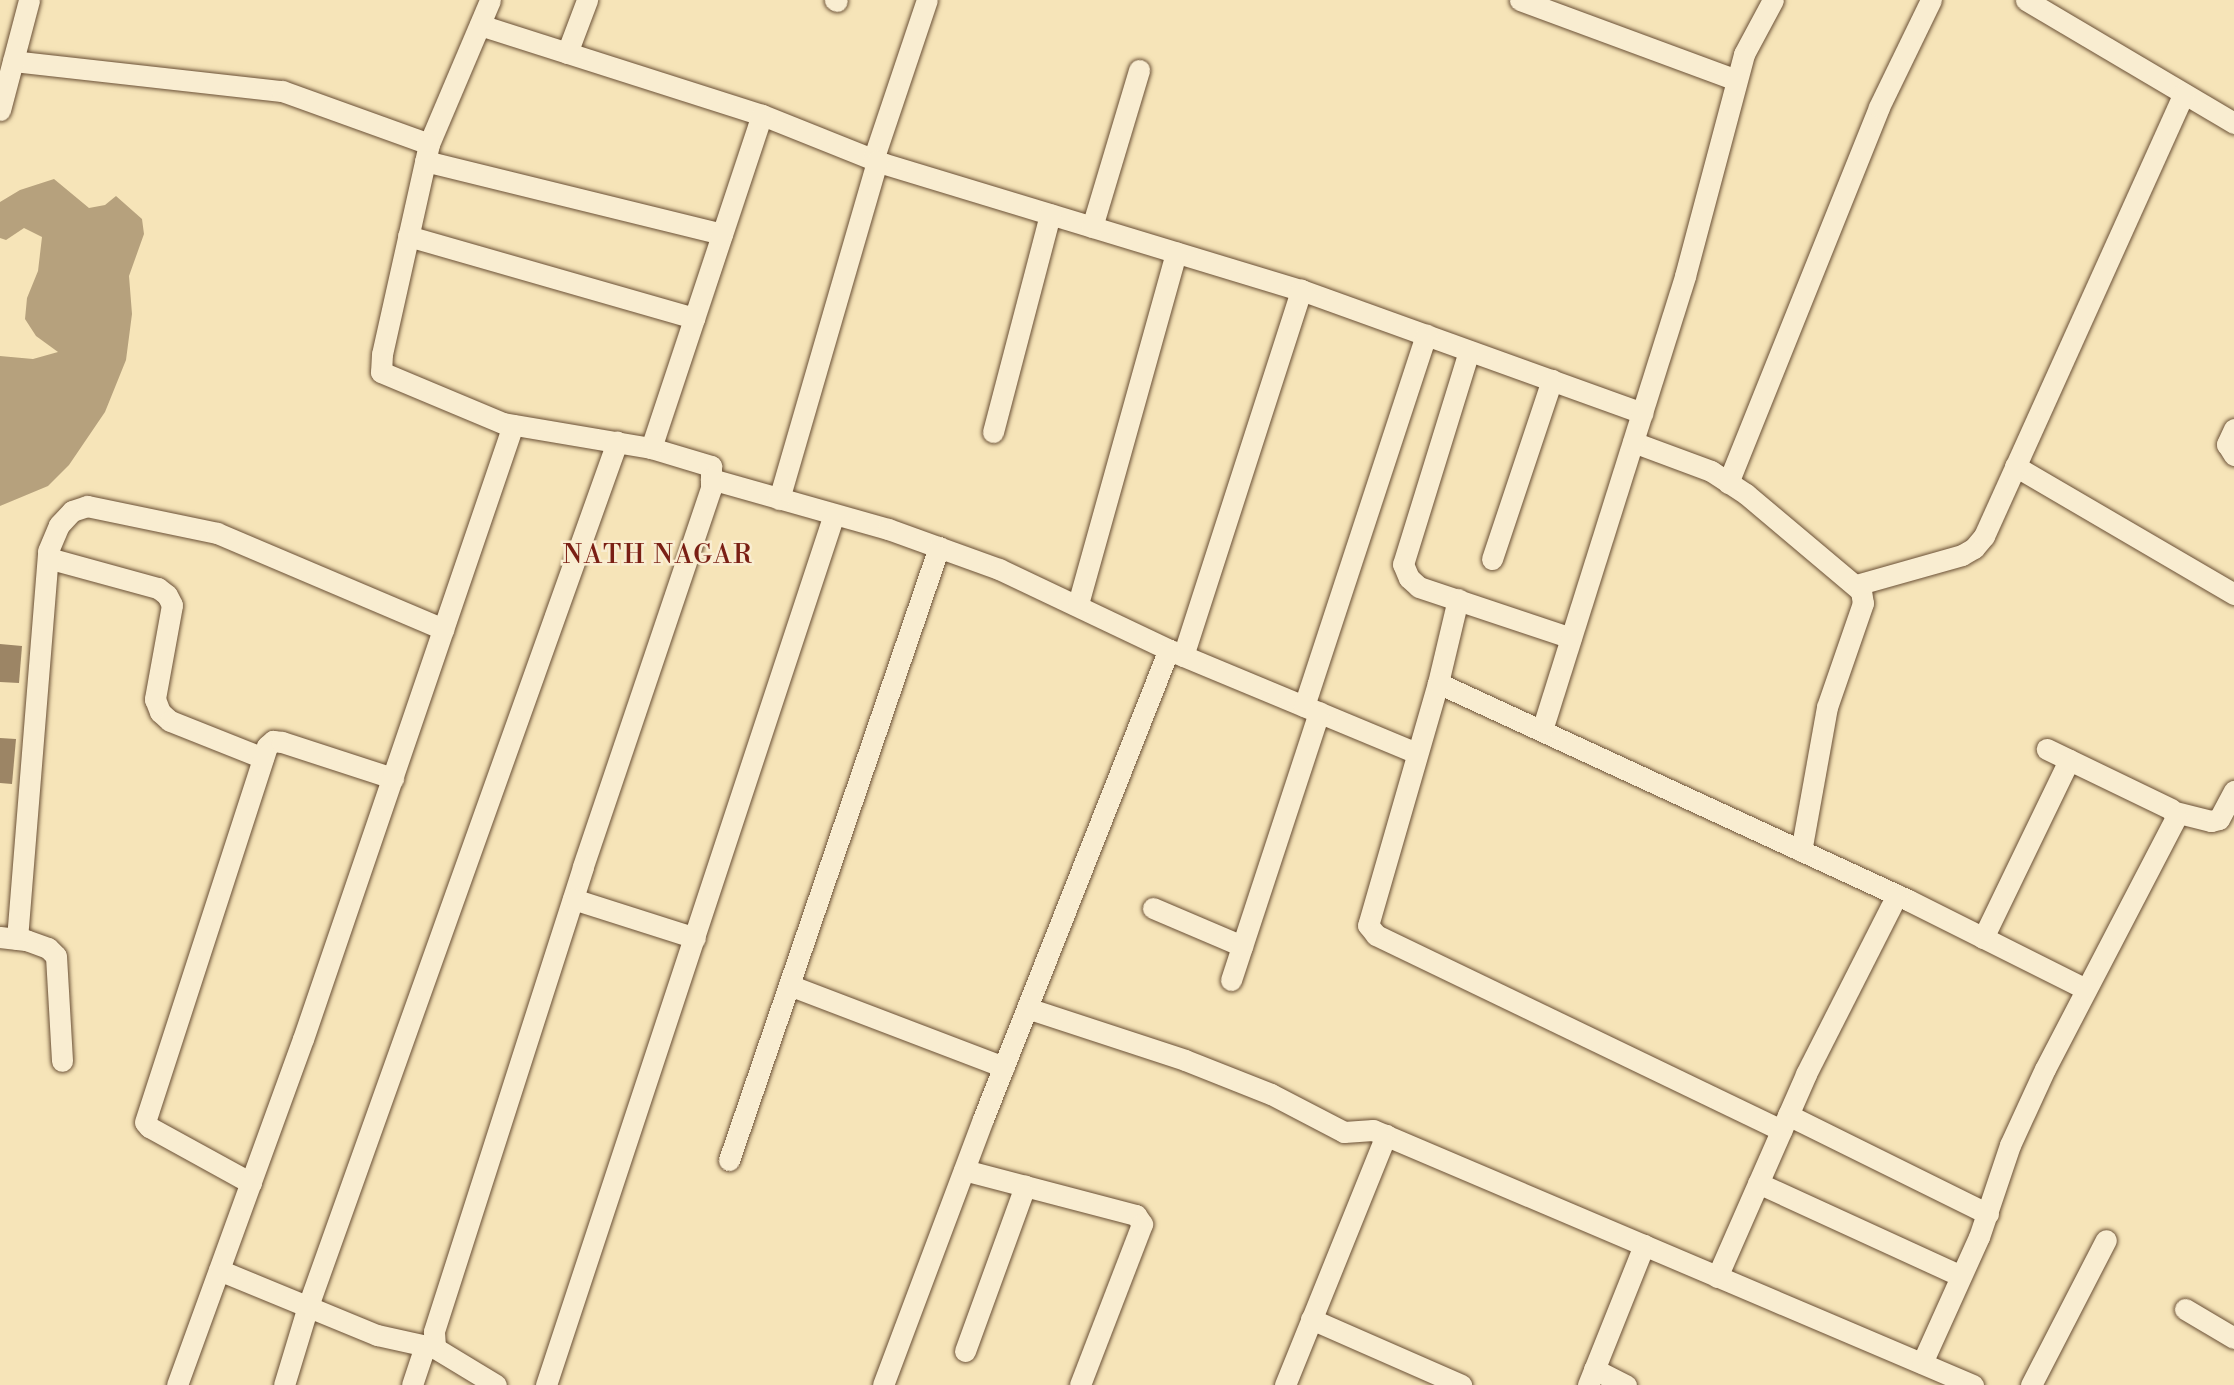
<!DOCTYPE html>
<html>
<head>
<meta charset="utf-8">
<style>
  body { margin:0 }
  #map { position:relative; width:2234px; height:1385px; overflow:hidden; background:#f6e4b8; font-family:"Libre Bodoni",serif }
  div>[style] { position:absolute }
  .water>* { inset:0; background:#b6a17d }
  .building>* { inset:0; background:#9c8565 }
  .roads { filter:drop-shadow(0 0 2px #6a5036) drop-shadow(0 0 2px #6a5036) }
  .minor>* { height:21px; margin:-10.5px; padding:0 10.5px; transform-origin:10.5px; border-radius:10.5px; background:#f9edd1 }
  span { translate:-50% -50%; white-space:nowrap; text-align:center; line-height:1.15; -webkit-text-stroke:5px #f9edd1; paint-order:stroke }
  .neighbourhood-label { font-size:26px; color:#7a1f14; letter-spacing:2px }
</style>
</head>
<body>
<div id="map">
  <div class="water">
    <i style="clip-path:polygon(54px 179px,89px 208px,105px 205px,116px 196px,142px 219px,144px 234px,129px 276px,132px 314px,126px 360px,105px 412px,69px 465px,48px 486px,0 506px,0 356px,33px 359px,58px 352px,36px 336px,25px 319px,27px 298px,38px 271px,42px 237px,24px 228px,6px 240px,0 238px,0 202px,20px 190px)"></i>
  </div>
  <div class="building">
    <i style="clip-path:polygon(0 644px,22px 646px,19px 683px,0 682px)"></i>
    <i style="clip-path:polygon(0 738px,16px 739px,12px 784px,0 783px)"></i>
  </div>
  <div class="roads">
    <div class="minor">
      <i style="left:835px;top:0;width:2px;rotate:27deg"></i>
      <i style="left:1520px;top:0;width:230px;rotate:20.3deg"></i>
      <i style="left:2026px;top:0;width:242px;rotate:30.6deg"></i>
      <i style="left:480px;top:25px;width:296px;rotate:17.7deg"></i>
      <i style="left:762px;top:115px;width:129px;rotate:21.8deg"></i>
      <i style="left:882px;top:163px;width:438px;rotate:16.9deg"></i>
      <i style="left:1301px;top:290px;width:363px;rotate:19.8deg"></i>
      <i style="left:567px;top:53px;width:57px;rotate:-69.3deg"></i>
      <i style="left:13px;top:61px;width:271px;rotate:6.4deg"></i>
      <i style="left:282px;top:91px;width:156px;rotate:19.8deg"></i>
      <i style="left:429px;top:144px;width:156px;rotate:-67deg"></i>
      <i style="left:0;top:110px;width:114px;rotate:-75.2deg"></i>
      <i style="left:429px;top:144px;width:215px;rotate:102.6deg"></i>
      <i style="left:382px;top:354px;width:18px;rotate:93deg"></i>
      <i style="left:381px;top:372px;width:132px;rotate:22.7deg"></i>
      <i style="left:503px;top:423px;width:150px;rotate:9.6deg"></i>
      <i style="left:651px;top:448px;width:63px;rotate:16.7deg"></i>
      <i style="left:711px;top:466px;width:22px;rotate:90deg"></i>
      <i style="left:711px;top:488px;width:400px;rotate:108.7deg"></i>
      <i style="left:583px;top:867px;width:488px;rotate:107.8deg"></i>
      <i style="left:434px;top:1332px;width:16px;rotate:86deg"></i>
      <i style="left:435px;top:1348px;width:71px;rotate:31.2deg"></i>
      <i style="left:873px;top:160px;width:169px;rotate:-71.4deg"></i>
      <i style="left:425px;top:161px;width:306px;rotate:13.8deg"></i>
      <i style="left:1092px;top:227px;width:164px;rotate:-73.3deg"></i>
      <i style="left:408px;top:236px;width:298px;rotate:16deg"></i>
      <i style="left:1469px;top:351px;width:223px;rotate:107.2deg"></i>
      <i style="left:1403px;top:564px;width:15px;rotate:67deg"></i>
      <i style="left:1409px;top:578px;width:13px;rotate:42deg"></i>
      <i style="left:1419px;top:587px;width:160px;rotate:18.5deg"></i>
      <i style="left:2234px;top:429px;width:17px;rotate:115deg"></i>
      <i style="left:2227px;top:444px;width:13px;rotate:58deg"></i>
      <i style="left:993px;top:432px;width:225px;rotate:-75.3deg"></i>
      <i style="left:1633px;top:442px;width:83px;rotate:20.4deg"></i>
      <i style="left:1711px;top:471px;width:42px;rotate:33.3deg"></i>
      <i style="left:1746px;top:494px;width:150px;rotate:40.1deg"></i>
      <i style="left:1861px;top:591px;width:12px;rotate:81deg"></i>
      <i style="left:1863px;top:603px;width:110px;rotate:109.1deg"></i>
      <i style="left:1827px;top:707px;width:146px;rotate:100.2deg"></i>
      <i style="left:651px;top:448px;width:351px;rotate:-71.6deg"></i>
      <i style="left:2015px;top:466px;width:254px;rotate:30.3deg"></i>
      <i style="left:711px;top:479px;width:184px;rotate:15.8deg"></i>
      <i style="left:888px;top:529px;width:118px;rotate:19.8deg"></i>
      <i style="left:999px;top:569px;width:194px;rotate:25.4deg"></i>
      <i style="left:1174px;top:652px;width:263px;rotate:22.6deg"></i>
      <i style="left:1728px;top:483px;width:405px;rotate:-68.1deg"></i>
      <i style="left:1879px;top:107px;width:119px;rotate:-64.1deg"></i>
      <i style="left:779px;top:499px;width:352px;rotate:-73.8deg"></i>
      <i style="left:48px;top:558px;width:114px;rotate:15.3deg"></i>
      <i style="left:158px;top:588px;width:11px;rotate:38deg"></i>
      <i style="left:167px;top:595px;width:11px;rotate:63deg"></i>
      <i style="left:172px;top:605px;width:96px;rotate:100.3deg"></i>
      <i style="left:155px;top:699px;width:14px;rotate:69deg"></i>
      <i style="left:160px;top:712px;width:13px;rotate:42deg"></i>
      <i style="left:170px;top:721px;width:100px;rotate:21.7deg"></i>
      <i style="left:1492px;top:559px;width:189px;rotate:-71.5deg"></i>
      <i style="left:1856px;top:585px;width:110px;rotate:-15.8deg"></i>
      <i style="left:1962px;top:555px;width:14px;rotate:-30deg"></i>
      <i style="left:1974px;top:548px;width:16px;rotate:-50deg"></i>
      <i style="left:1984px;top:536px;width:485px;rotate:-65.7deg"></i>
      <i style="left:1458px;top:599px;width:86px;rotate:103.4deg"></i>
      <i style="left:1438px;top:683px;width:252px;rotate:106.1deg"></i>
      <i style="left:1368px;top:925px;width:13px;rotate:51deg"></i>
      <i style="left:1376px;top:935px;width:450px;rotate:25.7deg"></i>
      <i style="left:1078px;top:604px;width:365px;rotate:-74.4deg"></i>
      <i style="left:1183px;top:656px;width:385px;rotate:-72.1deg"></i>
      <i style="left:1438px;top:683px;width:518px;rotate:24.78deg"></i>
      <i style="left:1908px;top:900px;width:199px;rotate:26.6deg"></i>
      <i style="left:1304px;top:706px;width:391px;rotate:-71.8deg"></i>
      <i style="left:1542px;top:730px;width:476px;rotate:-72.5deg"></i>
      <i style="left:1685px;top:276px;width:230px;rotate:-75.1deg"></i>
      <i style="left:1744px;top:54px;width:61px;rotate:-61.8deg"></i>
      <i style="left:2175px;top:812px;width:37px;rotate:14deg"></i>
      <i style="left:2211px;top:821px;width:8px;rotate:-14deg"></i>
      <i style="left:2219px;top:819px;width:32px;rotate:-62deg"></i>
      <i style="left:573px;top:899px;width:128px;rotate:17.7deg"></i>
      <i style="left:1153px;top:908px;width:97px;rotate:23.1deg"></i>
      <i style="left:0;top:937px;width:26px;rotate:7deg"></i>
      <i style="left:26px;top:940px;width:23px;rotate:20deg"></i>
      <i style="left:48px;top:948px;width:11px;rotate:45deg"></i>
      <i style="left:56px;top:956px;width:105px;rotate:86.7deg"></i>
      <i style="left:1983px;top:938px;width:198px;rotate:-64.2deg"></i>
      <i style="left:17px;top:939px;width:389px;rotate:-85.4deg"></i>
      <i style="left:48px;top:551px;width:28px;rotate:-67deg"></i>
      <i style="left:59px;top:525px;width:19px;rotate:-47deg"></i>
      <i style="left:72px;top:511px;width:16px;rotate:-18deg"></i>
      <i style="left:87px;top:506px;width:133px;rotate:11.7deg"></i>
      <i style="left:217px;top:533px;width:246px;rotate:23deg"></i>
      <i style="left:1231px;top:980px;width:282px;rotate:-71.8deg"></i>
      <i style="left:789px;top:985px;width:230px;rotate:20.9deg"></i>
      <i style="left:1027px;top:1008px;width:166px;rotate:18.2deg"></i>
      <i style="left:1185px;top:1060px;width:92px;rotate:21.6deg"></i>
      <i style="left:1271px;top:1094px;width:82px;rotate:27.5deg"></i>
      <i style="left:1344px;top:1132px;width:29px;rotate:-4deg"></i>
      <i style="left:1373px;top:1130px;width:652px;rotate:23.03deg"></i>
      <i style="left:1788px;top:1115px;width:223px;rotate:26.3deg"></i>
      <i style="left:729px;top:1160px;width:648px;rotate:-71.09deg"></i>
      <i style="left:964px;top:1170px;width:178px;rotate:14.7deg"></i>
      <i style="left:1136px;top:1215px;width:11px;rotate:56deg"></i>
      <i style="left:1142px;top:1224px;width:173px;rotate:111.1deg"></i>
      <i style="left:251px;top:1183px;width:116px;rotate:-151.2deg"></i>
      <i style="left:149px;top:1127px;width:6px;rotate:-129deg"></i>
      <i style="left:145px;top:1122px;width:395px;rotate:-72deg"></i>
      <i style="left:267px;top:746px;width:8px;rotate:-40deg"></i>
      <i style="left:273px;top:741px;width:9px;rotate:6deg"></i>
      <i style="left:282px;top:742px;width:117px;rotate:18deg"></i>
      <i style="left:1758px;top:1183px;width:223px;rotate:24.6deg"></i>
      <i style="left:219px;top:1270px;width:171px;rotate:22.4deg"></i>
      <i style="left:377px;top:1335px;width:59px;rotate:12.6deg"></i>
      <i style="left:1717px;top:1277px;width:222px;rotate:-66.3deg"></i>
      <i style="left:1806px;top:1074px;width:201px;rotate:-63.1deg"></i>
      <i style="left:2185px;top:1309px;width:57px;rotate:30.6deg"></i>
      <i style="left:1311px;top:1319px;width:164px;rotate:23.7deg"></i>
      <i style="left:965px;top:1351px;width:176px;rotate:-70deg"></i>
      <i style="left:1922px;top:1363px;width:138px;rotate:-65.7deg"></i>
      <i style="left:1979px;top:1237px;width:97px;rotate:-71.4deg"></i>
      <i style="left:2010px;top:1145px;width:84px;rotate:-65.3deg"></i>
      <i style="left:2045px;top:1069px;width:284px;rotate:-62.5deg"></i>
      <i style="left:2176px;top:817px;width:9px;rotate:-122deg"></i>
      <i style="left:2171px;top:809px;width:138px;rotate:-154.2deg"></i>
      <i style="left:1594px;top:1369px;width:36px;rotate:27deg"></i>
      <i style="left:177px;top:1385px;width:368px;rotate:-70deg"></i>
      <i style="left:303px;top:1039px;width:649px;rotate:-71.12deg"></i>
      <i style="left:284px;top:1385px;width:83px;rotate:-73.1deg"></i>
      <i style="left:308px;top:1306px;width:918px;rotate:-70.32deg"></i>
      <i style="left:412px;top:1385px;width:41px;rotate:-71.6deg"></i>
      <i style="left:546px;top:1385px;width:917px;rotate:-71.7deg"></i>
      <i style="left:883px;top:1385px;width:284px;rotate:-69.4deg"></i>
      <i style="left:983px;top:1119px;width:505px;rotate:-68.41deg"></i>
      <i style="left:1285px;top:1385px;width:270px;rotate:-68deg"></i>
      <i style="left:1588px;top:1385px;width:151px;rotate:-68.2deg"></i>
      <i style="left:2031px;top:1385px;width:163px;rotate:-62.7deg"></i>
    </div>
  </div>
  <div class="neighbourhood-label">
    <span style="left:658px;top:556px">NATH NAGAR</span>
  </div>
</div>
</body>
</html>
